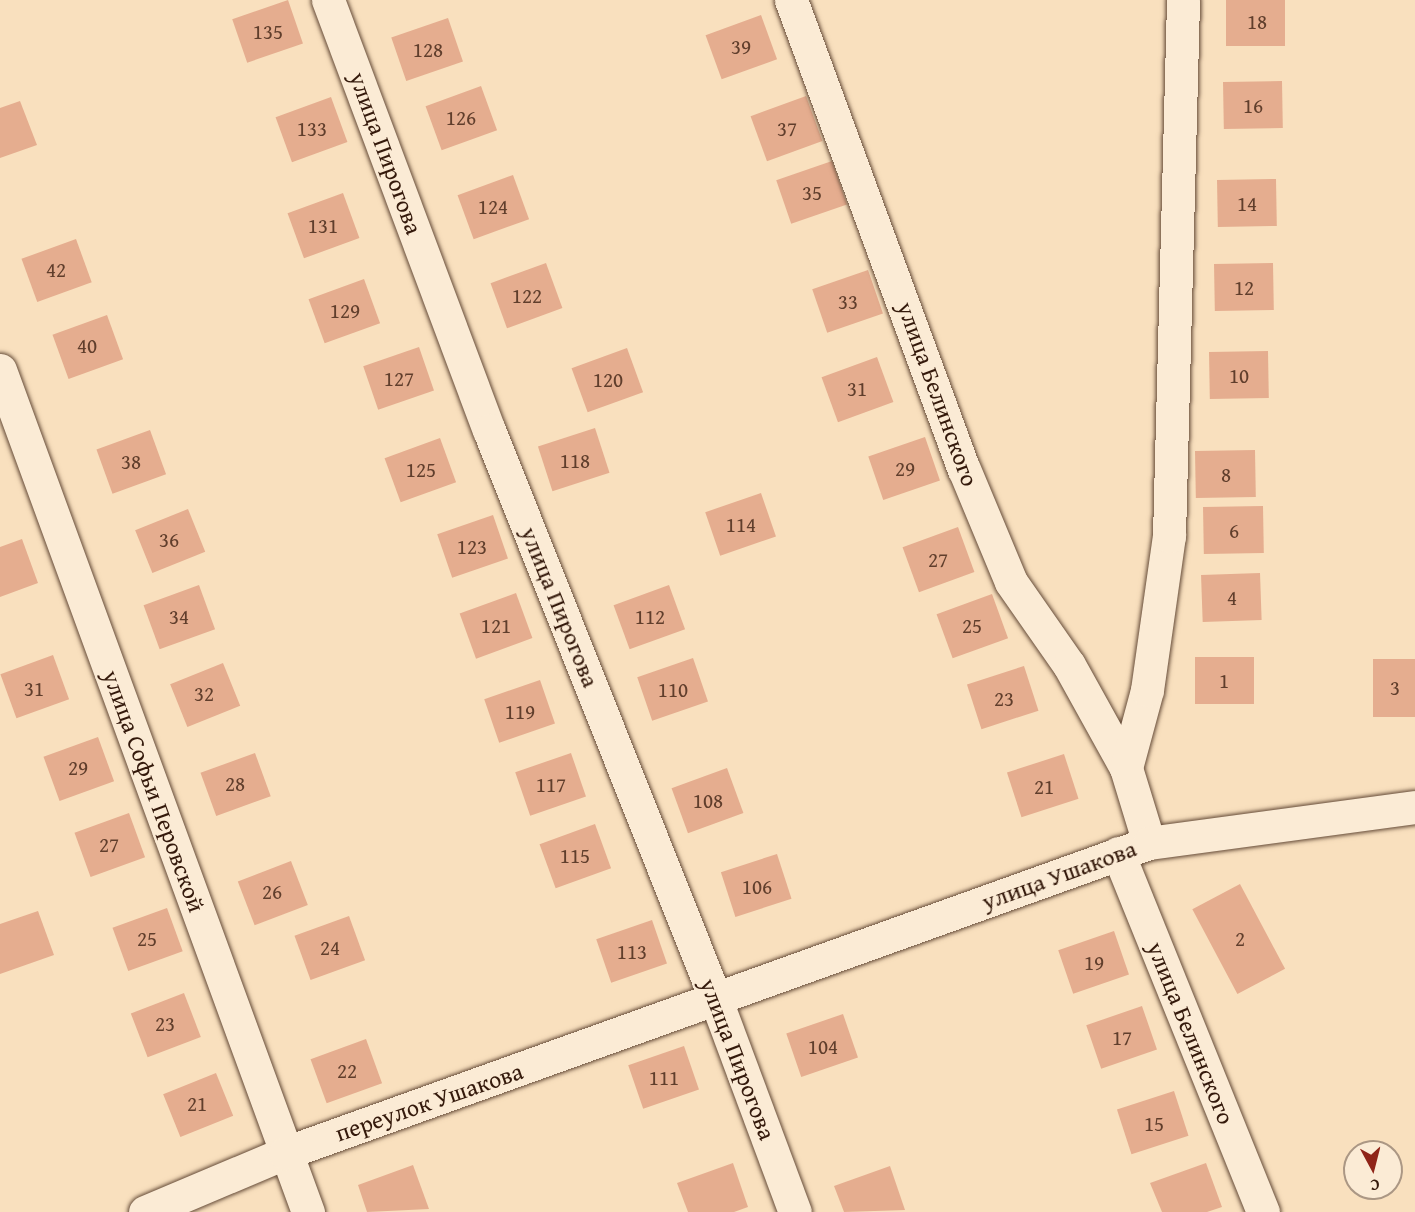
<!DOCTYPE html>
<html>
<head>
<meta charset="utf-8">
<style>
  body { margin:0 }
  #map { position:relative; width:1415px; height:1212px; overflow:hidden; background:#f9e0be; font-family:"Gentium Book Plus",serif }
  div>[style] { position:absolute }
  .building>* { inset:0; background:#e5ad8f; transform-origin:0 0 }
  .roads { filter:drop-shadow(0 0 2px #654b38) drop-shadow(0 0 2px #654b38) }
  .minor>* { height:33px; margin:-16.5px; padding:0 16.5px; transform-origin:16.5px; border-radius:16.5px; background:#fbebd5 }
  span { translate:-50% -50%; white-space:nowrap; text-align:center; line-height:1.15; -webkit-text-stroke:4.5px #fbebd5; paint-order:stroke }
  .number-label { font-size:21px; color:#603e2c }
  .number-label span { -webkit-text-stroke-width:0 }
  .street-label { font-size:24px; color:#34190b }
  .north { position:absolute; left:1343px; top:1140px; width:60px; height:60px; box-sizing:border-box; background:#fbebd5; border:2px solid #ab9784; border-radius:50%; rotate:173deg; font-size:16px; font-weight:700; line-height:24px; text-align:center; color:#34190b }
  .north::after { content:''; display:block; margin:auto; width:21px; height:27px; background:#8f2418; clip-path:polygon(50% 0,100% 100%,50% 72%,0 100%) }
</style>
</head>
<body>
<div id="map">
  <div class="building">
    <i style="left:288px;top:0;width:46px;height:59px;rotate:71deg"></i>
    <i style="left:1226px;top:0;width:59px;height:46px"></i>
    <i style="left:761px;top:15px;width:47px;height:59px;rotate:70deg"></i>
    <i style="left:448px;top:18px;width:46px;height:60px;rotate:71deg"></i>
    <i style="left:1282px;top:81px;width:47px;height:59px;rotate:89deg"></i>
    <i style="left:481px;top:86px;width:47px;height:59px;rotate:70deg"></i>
    <i style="left:806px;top:96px;width:48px;height:59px;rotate:70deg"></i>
    <i style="left:331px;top:97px;width:48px;height:59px;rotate:70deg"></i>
    <i style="clip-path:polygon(20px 101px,37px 145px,0 158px,0 108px)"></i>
    <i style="left:832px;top:161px;width:46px;height:59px;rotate:71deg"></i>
    <i style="left:513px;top:175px;width:47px;height:59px;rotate:70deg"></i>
    <i style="left:1276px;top:179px;width:47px;height:59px;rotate:89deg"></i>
    <i style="left:343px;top:193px;width:48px;height:59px;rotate:70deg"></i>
    <i style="left:76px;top:239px;width:46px;height:58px;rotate:70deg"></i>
    <i style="left:546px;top:263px;width:48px;height:59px;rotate:70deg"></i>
    <i style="left:1273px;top:263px;width:47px;height:59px;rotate:89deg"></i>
    <i style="left:868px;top:270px;width:46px;height:59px;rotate:71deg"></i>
    <i style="left:364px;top:279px;width:47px;height:59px;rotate:70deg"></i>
    <i style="left:107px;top:315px;width:47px;height:58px;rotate:70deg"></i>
    <i style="left:419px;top:347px;width:46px;height:59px;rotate:71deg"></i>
    <i style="left:627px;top:348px;width:47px;height:59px;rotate:70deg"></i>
    <i style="left:1268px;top:351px;width:47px;height:59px;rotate:89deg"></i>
    <i style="left:877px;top:357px;width:48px;height:59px;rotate:70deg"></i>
    <i style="left:595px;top:428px;width:47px;height:60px;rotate:72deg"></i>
    <i style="left:150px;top:430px;width:47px;height:57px;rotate:70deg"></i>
    <i style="left:925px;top:437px;width:46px;height:60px;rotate:71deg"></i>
    <i style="left:440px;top:438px;width:47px;height:59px;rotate:70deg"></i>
    <i style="left:1255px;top:450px;width:47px;height:60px;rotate:89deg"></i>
    <i style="left:761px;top:493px;width:46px;height:59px;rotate:71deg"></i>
    <i style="left:1263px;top:506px;width:47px;height:60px;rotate:89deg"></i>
    <i style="left:188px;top:509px;width:46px;height:57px;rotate:68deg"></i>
    <i style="left:493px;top:515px;width:46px;height:59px;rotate:71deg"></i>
    <i style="left:958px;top:527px;width:48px;height:59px;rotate:70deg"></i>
    <i style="clip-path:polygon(22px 539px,38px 583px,0 597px,0 547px)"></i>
    <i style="left:1260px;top:573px;width:47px;height:59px;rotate:88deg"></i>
    <i style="left:199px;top:585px;width:47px;height:59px;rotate:70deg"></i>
    <i style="left:669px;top:585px;width:47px;height:59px;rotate:70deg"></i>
    <i style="left:516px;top:593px;width:48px;height:60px;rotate:70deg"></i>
    <i style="left:992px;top:594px;width:47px;height:59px;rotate:70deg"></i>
    <i style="left:53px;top:655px;width:47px;height:56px;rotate:70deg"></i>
    <i style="left:1195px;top:657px;width:59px;height:47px"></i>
    <i style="left:693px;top:658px;width:46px;height:59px;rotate:71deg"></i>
    <i style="left:1415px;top:659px;width:58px;height:42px;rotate:90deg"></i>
    <i style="left:223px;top:663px;width:46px;height:57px;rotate:68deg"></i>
    <i style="left:1024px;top:666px;width:47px;height:60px;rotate:72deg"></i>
    <i style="left:540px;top:680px;width:46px;height:59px;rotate:71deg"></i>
    <i style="left:98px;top:737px;width:47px;height:58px;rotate:70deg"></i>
    <i style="left:255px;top:753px;width:46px;height:58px;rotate:70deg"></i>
    <i style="left:571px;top:753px;width:46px;height:59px;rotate:71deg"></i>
    <i style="left:1064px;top:754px;width:47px;height:60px;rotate:72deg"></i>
    <i style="left:727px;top:768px;width:48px;height:59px;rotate:70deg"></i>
    <i style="left:129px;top:813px;width:47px;height:58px;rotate:70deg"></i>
    <i style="left:595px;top:824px;width:47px;height:59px;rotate:70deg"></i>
    <i style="left:777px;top:854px;width:47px;height:59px;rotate:72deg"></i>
    <i style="left:291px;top:861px;width:47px;height:57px;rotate:69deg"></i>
    <i style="left:1240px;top:884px;width:96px;height:54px;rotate:62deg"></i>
    <i style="left:167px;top:908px;width:46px;height:58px;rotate:70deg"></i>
    <i style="clip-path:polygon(38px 911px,54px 955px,0 974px,0 924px)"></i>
    <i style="left:349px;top:916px;width:47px;height:58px;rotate:70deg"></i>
    <i style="left:652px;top:920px;width:46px;height:59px;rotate:71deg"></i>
    <i style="left:1114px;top:931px;width:46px;height:59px;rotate:71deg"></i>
    <i style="left:184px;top:993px;width:47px;height:57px;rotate:69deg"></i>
    <i style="left:1142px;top:1006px;width:46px;height:59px;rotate:71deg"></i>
    <i style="left:843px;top:1014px;width:46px;height:60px;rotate:71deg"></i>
    <i style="left:366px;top:1039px;width:47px;height:59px;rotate:70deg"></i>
    <i style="left:684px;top:1046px;width:46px;height:59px;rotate:71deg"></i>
    <i style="left:216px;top:1073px;width:46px;height:57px;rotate:68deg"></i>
    <i style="left:1174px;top:1091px;width:47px;height:60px;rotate:72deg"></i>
    <i style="clip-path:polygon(733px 1163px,748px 1207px,734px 1212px,688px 1212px,677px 1183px)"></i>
    <i style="clip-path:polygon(1206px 1163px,1222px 1207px,1207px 1212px,1162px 1212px,1150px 1183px)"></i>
    <i style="clip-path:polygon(413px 1165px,429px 1209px,367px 1212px,358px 1185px)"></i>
    <i style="clip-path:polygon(890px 1166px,905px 1210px,844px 1212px,834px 1186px)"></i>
  </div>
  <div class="roads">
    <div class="minor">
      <i style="left:328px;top:0;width:459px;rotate:69.5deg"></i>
      <i style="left:489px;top:430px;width:614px;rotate:68.29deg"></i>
      <i style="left:716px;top:1000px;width:226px;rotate:69.6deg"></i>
      <i style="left:791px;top:0;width:500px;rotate:69.8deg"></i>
      <i style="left:964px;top:469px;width:122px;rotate:67.4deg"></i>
      <i style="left:1011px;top:582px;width:101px;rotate:55.1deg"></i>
      <i style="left:1069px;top:665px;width:118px;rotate:61deg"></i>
      <i style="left:1126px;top:768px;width:78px;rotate:73deg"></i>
      <i style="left:0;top:370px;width:897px;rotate:69.91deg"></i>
      <i style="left:1126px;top:768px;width:81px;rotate:-74.9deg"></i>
      <i style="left:1147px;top:690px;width:156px;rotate:-81.9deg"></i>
      <i style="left:1169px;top:536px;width:536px;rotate:-88.5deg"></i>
      <i style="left:1118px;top:853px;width:387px;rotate:68deg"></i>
      <i style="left:145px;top:1212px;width:152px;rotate:-22.9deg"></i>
      <i style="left:285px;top:1153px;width:918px;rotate:-19.74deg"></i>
      <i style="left:1149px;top:843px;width:268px;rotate:-7.7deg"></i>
    </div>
  </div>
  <div class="number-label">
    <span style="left:1257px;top:22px">18</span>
    <span style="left:268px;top:32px">135</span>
    <span style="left:741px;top:47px">39</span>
    <span style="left:428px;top:50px">128</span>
    <span style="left:1253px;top:106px">16</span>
    <span style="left:461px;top:118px">126</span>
    <span style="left:312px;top:129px">133</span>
    <span style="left:787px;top:129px">37</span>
    <span style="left:812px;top:193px">35</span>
    <span style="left:1247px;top:204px">14</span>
    <span style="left:493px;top:207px">124</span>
    <span style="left:323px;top:226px">131</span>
    <span style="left:56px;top:270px">42</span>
    <span style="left:1244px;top:288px">12</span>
    <span style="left:527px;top:296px">122</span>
    <span style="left:848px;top:302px">33</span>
    <span style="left:345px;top:311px">129</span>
    <span style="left:87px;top:346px">40</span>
    <span style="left:1239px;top:376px">10</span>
    <span style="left:399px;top:379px">127</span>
    <span style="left:608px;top:380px">120</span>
    <span style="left:857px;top:389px">31</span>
    <span style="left:575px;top:461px">118</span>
    <span style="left:131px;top:462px">38</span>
    <span style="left:905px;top:469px">29</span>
    <span style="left:421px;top:470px">125</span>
    <span style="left:1226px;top:475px">8</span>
    <span style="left:741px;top:525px">114</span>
    <span style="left:1234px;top:531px">6</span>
    <span style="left:169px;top:540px">36</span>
    <span style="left:472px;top:547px">123</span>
    <span style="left:938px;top:560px">27</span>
    <span style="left:1232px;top:598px">4</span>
    <span style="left:179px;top:617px">34</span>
    <span style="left:650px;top:617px">112</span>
    <span style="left:496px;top:626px">121</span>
    <span style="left:972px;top:626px">25</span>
    <span style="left:1224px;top:681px">1</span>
    <span style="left:1395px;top:688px">3</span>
    <span style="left:34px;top:689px">31</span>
    <span style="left:673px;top:690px">110</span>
    <span style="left:204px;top:694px">32</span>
    <span style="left:1004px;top:699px">23</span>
    <span style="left:520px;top:712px">119</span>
    <span style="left:78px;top:768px">29</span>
    <span style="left:235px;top:784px">28</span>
    <span style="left:551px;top:785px">117</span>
    <span style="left:1044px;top:787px">21</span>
    <span style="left:708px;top:801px">108</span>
    <span style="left:109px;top:845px">27</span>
    <span style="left:575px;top:856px">115</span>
    <span style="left:757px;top:887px">106</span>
    <span style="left:272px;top:892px">26</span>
    <span style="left:147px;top:939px">25</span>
    <span style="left:1240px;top:939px">2</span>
    <span style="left:330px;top:948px">24</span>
    <span style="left:632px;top:952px">113</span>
    <span style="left:1094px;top:963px">19</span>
    <span style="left:165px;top:1024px">23</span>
    <span style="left:1122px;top:1038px">17</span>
    <span style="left:823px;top:1047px">104</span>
    <span style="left:347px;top:1071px">22</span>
    <span style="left:664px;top:1078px">111</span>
    <span style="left:197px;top:1104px">21</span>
    <span style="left:1154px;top:1124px">15</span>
  </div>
  <div class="street-label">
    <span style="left:386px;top:153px;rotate:70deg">улица Пирогова</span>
    <span style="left:938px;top:394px;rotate:70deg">улица Белинского</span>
    <span style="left:560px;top:607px;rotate:68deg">улица Пирогова</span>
    <span style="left:154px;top:791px;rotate:70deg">улица Софьи Перовской</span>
    <span style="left:1059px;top:875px;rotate:-20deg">улица Ушакова</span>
    <span style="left:1191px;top:1033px;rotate:68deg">улица Белинского</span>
    <span style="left:738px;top:1059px;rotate:69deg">улица Пирогова</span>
    <span style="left:429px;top:1102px;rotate:-19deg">переулок Ушакова</span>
  </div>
  <div class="north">С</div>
</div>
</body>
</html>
